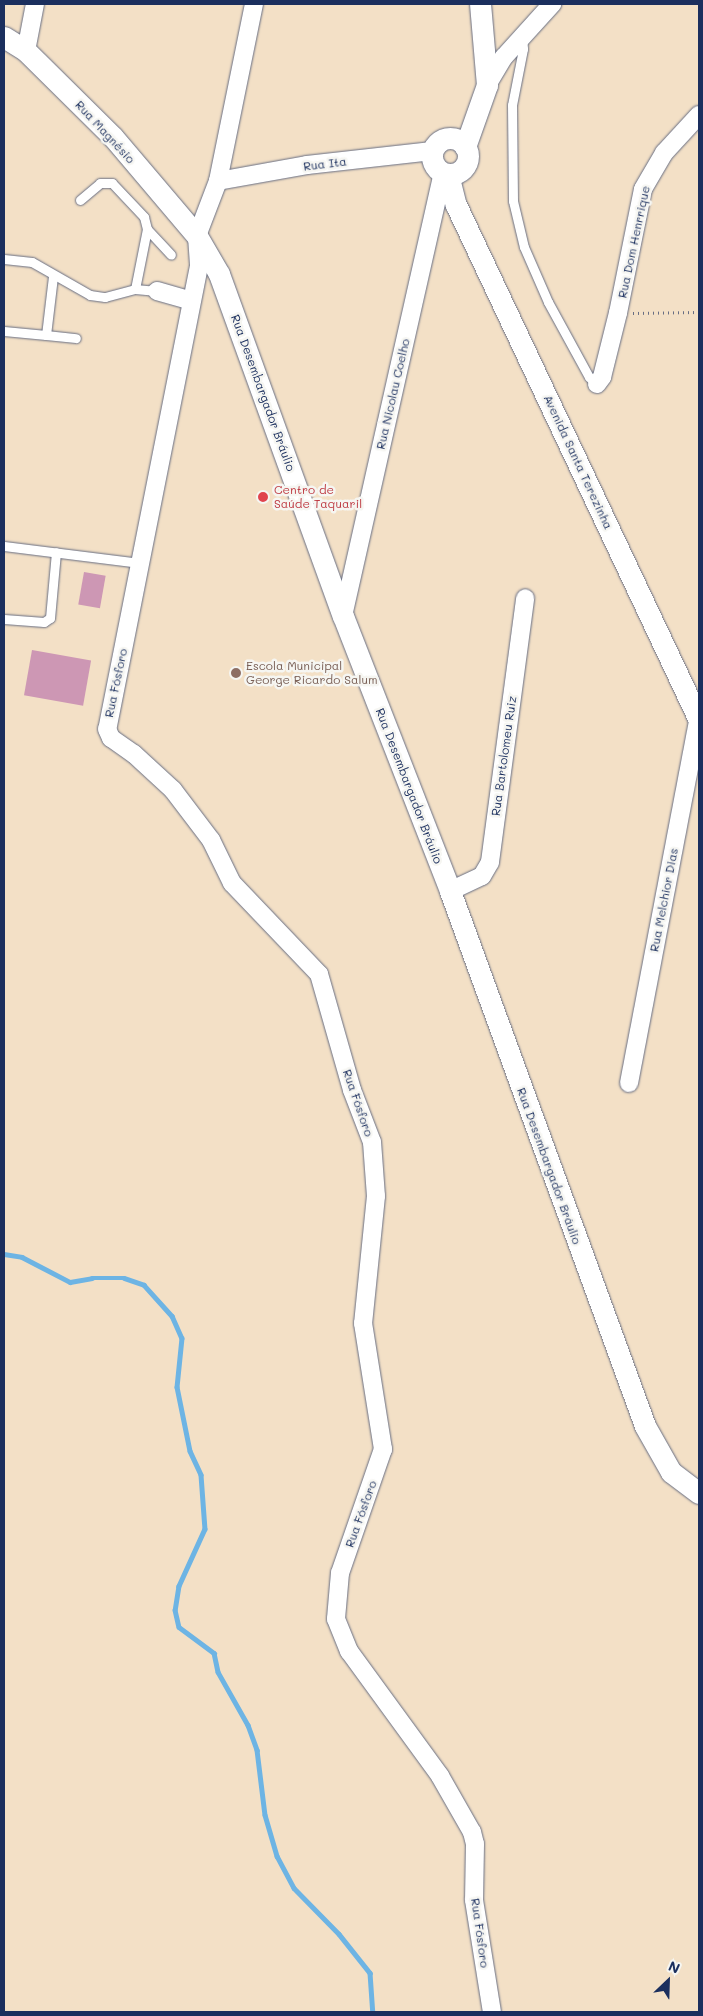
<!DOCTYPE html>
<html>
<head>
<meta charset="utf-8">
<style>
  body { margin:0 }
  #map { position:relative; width:703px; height:2016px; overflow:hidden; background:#f3e0c6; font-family:Mali,sans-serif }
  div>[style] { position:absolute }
  .stream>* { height:4.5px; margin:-2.25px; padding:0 2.25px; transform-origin:2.25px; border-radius:2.25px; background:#6db4e4 }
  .building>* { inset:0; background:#cd97b4; transform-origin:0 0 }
  .path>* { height:2.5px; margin-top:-1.25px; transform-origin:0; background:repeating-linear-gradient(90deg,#676d82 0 1px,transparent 0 5px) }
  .roads { filter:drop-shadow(0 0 1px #676d82) drop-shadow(0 0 1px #676d82) }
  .service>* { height:9px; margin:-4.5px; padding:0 4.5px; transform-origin:4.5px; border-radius:4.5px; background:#fff }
  .minor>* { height:18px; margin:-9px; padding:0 9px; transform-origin:9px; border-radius:9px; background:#fff }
  .tertiary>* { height:21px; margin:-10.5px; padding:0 10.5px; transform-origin:10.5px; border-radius:10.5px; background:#fff }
  .tertiary>.ring { margin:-10.5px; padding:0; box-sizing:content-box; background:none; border:21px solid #fff; border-radius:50% }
  .dots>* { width:14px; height:14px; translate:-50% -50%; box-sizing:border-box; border:2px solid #f6f6f2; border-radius:50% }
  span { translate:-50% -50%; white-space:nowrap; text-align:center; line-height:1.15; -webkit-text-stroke:5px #f6f6f2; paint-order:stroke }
  .street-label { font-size:12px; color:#1b2f5e }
  .health-label { font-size:12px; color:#be3a42 }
  .left { translate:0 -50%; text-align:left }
  .education-label { font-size:12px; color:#785e54 }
  .frame { position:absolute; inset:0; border:5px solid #1b2f5e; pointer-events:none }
  .north { position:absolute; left:643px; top:1956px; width:50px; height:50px; -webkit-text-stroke:4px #f6f6f2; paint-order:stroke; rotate:24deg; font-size:14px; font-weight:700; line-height:20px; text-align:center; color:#1b2f5e }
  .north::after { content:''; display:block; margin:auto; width:18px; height:22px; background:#1b2f5e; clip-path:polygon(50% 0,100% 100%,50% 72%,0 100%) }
</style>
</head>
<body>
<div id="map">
  <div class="stream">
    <i style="left:4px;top:1254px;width:18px;rotate:9deg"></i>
    <i style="left:22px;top:1257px;width:54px;rotate:27.5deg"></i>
    <i style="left:70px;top:1282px;width:22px;rotate:-10deg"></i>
    <i style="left:92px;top:1278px;width:32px"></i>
    <i style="left:124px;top:1278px;width:21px;rotate:19deg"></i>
    <i style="left:144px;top:1285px;width:42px;rotate:47.9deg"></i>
    <i style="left:172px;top:1316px;width:24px;rotate:66deg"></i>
    <i style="left:182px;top:1338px;width:49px;rotate:95.8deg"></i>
    <i style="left:177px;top:1387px;width:65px;rotate:78.5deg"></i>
    <i style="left:190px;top:1451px;width:26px;rotate:65deg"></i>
    <i style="left:201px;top:1475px;width:54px;rotate:85.8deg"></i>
    <i style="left:205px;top:1529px;width:63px;rotate:114.5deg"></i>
    <i style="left:179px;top:1586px;width:24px;rotate:99deg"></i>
    <i style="left:175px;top:1610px;width:17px;rotate:77deg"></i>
    <i style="left:179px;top:1627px;width:44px;rotate:36.6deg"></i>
    <i style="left:214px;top:1653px;width:19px;rotate:78deg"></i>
    <i style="left:218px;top:1672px;width:61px;rotate:60.5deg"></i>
    <i style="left:248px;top:1725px;width:27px;rotate:70deg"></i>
    <i style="left:257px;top:1750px;width:65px;rotate:83deg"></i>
    <i style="left:265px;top:1815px;width:43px;rotate:73.7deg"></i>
    <i style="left:277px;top:1856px;width:36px;rotate:62deg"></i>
    <i style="left:294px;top:1888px;width:64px;rotate:45.6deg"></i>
    <i style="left:339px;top:1934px;width:50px;rotate:51.5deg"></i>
    <i style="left:370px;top:1973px;width:39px;rotate:86deg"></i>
  </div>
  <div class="building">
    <i style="left:84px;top:572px;width:22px;height:33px;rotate:10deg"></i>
    <i style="left:32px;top:650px;width:60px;height:46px;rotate:10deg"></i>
  </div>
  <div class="path">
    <i style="left:633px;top:313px;width:66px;rotate:-0.9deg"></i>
  </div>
  <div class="roads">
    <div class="service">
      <i style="left:522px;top:37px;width:12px;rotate:85deg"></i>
      <i style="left:523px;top:49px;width:57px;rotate:101.1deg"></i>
      <i style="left:512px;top:105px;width:96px;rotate:89.4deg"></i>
      <i style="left:513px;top:201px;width:47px;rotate:76.6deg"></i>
      <i style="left:524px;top:247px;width:60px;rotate:66.4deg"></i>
      <i style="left:548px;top:302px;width:85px;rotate:61.3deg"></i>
      <i style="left:589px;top:377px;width:11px;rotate:41deg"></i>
      <i style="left:80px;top:200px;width:26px;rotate:-40deg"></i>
      <i style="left:100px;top:183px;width:12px"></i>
      <i style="left:112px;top:183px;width:47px;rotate:46.7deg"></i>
      <i style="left:144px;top:217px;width:12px;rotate:76deg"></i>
      <i style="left:147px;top:229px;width:61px;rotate:101.3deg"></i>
      <i style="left:147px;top:229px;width:35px;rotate:47deg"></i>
      <i style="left:4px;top:259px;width:28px;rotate:6deg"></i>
      <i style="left:32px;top:262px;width:67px;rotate:29.6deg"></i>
      <i style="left:90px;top:295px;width:15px;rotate:8deg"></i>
      <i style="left:105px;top:297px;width:31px;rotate:-15deg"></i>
      <i style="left:135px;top:289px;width:22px;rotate:5deg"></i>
      <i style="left:4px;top:331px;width:42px;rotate:5.4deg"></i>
      <i style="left:46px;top:335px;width:59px;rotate:-83.2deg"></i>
      <i style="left:46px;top:335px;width:30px;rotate:6deg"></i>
      <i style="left:4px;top:546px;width:137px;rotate:7.1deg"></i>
      <i style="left:4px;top:619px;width:40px;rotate:4.3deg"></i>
      <i style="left:44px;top:622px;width:7px;rotate:-34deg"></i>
      <i style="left:50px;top:618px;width:66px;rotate:-84.8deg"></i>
    </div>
    <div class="minor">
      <i style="left:254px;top:4px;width:181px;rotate:101.5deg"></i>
      <i style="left:218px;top:181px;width:59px;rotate:110.9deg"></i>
      <i style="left:197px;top:236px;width:30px;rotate:86deg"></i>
      <i style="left:199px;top:266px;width:472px;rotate:101.2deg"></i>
      <i style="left:107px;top:729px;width:10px;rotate:66deg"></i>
      <i style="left:111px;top:738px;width:28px;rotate:35deg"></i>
      <i style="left:134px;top:754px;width:53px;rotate:42.7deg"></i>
      <i style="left:173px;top:790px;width:63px;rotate:52.8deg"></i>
      <i style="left:211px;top:840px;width:48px;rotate:64deg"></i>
      <i style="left:232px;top:883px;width:126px;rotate:46.3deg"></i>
      <i style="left:319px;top:974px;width:121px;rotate:74.1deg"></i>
      <i style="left:352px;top:1090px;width:56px;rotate:69deg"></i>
      <i style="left:372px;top:1142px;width:54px;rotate:85.8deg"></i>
      <i style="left:376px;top:1196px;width:128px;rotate:95.8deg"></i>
      <i style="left:363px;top:1323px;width:128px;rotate:81deg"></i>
      <i style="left:383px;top:1449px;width:131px;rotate:109.1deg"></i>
      <i style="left:340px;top:1573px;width:46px;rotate:95deg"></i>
      <i style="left:336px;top:1619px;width:35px;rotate:68deg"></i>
      <i style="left:349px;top:1651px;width:155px;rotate:53.9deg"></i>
      <i style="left:440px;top:1776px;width:64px;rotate:60.3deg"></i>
      <i style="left:472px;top:1832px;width:12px;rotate:76deg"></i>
      <i style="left:475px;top:1844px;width:56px;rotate:91deg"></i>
      <i style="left:474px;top:1900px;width:113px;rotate:80.9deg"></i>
      <i style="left:26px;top:51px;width:48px;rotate:-79.2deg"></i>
      <i style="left:487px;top:85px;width:33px;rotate:-59deg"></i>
      <i style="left:504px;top:57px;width:72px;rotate:-47.8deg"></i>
      <i style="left:218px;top:181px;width:90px;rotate:-10.2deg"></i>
      <i style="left:307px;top:165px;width:126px;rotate:-6.4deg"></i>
      <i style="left:157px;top:291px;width:35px;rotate:16deg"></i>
      <i style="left:597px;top:384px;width:9px;rotate:-54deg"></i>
      <i style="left:602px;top:377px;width:66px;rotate:-76deg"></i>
      <i style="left:618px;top:313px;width:126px;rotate:-78.6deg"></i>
      <i style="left:643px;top:189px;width:42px;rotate:-59.7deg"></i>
      <i style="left:664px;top:153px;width:52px;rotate:-47.4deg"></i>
      <i style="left:343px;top:616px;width:454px;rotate:-77.3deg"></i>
      <i style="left:450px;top:891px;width:35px;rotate:-25deg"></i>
      <i style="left:482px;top:876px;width:16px;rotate:-60deg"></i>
      <i style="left:490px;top:862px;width:266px;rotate:-82.4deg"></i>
      <i style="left:629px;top:1083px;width:374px;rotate:-79.2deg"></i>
    </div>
    <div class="tertiary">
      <i style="left:4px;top:37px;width:26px;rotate:32deg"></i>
      <i style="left:26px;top:51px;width:122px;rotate:44.7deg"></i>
      <i style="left:113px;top:137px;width:130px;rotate:49.7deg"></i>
      <i style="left:197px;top:236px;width:44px;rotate:59.9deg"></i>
      <i style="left:219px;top:274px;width:364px;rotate:70.1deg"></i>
      <i style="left:343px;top:616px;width:295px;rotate:68.7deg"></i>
      <i style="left:450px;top:891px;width:569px;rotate:69.97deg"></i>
      <i style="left:645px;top:1426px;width:53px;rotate:60.5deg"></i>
      <i style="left:671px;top:1472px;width:35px;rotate:37deg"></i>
      <i class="ring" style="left:432px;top:138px;width:15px;height:15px"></i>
      <i style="left:465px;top:147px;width:66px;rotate:-70.5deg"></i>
      <i style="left:487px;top:85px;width:81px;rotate:-94.9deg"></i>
      <i style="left:448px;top:174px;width:32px;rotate:76deg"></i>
      <i style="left:456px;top:205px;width:569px;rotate:64.74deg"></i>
    </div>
  </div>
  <div class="dots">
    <i style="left:263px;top:497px;background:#e0444e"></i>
    <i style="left:236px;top:673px;background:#8d6e63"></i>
  </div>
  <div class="street-label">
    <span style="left:105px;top:132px;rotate:47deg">Rua Magnésio</span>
    <span style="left:325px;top:164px;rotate:-7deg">Rua Ita</span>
    <span style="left:634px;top:242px;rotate:-78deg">Rua Dom Henrrique</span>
    <span style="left:263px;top:393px;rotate:70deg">Rua Desembargador Bráulio</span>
    <span style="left:393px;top:394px;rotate:-77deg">Rua Nicolau Coelho</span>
    <span style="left:578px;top:462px;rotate:65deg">Avenida Santa Terezinha</span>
    <span style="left:116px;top:683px;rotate:-78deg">Rua Fósforo</span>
    <span style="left:504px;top:756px;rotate:-82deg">Rua Bartolomeu Ruiz</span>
    <span style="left:409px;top:786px;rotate:69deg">Rua Desembargador Bráulio</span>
    <span style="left:664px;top:900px;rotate:-79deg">Rua Melchior Dias</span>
    <span style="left:358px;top:1103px;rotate:71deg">Rua Fósforo</span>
    <span style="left:549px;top:1166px;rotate:70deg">Rua Desembargador Bráulio</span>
    <span style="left:361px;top:1514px;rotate:-70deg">Rua Fósforo</span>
    <span style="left:480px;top:1933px;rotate:82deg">Rua Fósforo</span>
  </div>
  <div class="health-label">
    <span class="left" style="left:274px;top:497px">Centro de<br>Saúde Taquaril</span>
  </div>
  <div class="education-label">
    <span class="left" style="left:246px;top:673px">Escola Municipal<br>George Ricardo Salum</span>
  </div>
  <div class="frame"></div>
  <div class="north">N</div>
</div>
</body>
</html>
